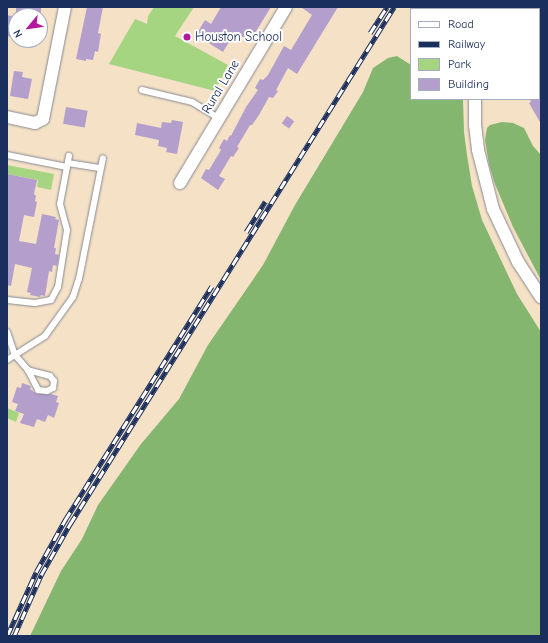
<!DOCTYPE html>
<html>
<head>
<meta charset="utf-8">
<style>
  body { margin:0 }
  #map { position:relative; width:548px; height:643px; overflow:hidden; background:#f4e1c6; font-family:"Comic Neue",sans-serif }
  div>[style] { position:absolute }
  .green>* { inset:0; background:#a6d582 }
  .forest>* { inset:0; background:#84b670 }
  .building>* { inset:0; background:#b39ecc; transform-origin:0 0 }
  .roads { filter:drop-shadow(0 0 1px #888892) drop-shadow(0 0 1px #888892) }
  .service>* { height:6px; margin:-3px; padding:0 3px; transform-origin:3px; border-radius:3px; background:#fff }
  .minor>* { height:12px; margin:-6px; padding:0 6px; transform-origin:6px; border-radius:6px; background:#fff }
  .rail>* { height:4.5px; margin-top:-2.25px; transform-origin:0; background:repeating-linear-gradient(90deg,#fff 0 9px,#1b2f5e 0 18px); box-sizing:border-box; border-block:1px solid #1b2f5e }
  .dots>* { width:11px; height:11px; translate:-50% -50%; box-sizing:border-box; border:2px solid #fff; border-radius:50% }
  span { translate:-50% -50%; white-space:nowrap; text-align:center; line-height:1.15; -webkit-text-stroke:4px #fff; paint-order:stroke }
  .poi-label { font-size:13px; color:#1b2f5e }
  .left { translate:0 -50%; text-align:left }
  .street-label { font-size:13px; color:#1b2f5e }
  .frame { position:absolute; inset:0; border:8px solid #1b2f5e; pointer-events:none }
  .legend { position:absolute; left:410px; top:8px; width:130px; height:92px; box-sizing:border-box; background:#fff; border:1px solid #a4acbf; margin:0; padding:5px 7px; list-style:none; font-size:12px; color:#1b2f5e }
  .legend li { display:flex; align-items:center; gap:8px; height:20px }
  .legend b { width:20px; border:1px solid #a4acbf }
  .north { position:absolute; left:8px; top:8px; width:40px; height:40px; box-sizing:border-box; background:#fff; border:1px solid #a4acbf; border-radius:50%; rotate:241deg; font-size:11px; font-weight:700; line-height:16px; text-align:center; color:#1b2f5e }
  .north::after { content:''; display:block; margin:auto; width:14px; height:18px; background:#b5179e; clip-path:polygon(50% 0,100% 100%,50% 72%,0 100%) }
</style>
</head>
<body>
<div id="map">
  <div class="green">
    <i style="clip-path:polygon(154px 7px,194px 7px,175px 36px,228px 65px,215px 91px,109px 64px,135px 19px,147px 24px,148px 16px)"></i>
    <i style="clip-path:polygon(7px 165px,54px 174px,51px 190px,37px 187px,38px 180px,7px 174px)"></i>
    <i style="clip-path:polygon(7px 408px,19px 413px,16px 422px,7px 418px)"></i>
  </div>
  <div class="forest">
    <i style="clip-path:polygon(397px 56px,411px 65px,411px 99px,463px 99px,464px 132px,467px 155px,472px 186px,482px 220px,517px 294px,541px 332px,541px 636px,30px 636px,61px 571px,82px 539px,98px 505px,141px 444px,179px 399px,208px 345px,263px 265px,295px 205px,363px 92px,373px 68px,388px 58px)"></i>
    <i style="clip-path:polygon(502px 122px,513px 123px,524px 128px,533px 146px,541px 155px,541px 280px,513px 227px,495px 184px,489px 164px,485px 140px,487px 128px,490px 125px)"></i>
  </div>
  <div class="building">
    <i style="left:16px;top:7px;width:25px;height:9px"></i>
    <i style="clip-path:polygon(87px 7px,103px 7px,98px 33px,101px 34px,98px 52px,95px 51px,93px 60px,86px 59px,86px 61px,76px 59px)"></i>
    <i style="clip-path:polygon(221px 7px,271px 7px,250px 41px,235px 32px,223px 52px,196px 35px,205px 20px,211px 24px)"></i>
    <i style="clip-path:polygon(301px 7px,338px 7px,297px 74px,288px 68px,276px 90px,278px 91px,273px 98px,269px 97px,259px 115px,252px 125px,250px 125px,237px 147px,239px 148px,233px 157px,231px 156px,219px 176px,225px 179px,218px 190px,201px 178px,206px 169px,209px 170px,221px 150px,219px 148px,224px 139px,227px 141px,230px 135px,231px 136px,246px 107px,258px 90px,255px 88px,260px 79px,263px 80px,268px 75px,284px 46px,291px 50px,312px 15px)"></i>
    <i style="clip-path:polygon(7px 15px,16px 17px,16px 38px,7px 36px)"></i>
    <i style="clip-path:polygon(14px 71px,23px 72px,22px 77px,32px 79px,28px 99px,10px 96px)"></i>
    <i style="clip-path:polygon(530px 99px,541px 99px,541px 124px,529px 103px,531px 102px)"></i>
    <i style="left:66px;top:107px;width:22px;height:17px;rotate:10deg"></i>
    <i style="left:287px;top:116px;width:9px;height:9px;rotate:36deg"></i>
    <i style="clip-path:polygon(172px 120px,183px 122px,177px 154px,166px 152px,167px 148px,158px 146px,159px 140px,135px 135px,137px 123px,161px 128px,162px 122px,171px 123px)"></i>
    <i style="clip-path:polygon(7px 174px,37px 180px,34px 194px,36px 196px,35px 201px,37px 202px,34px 217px,24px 215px,19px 241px,36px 244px,42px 214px,56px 217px,55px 219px,59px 220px,54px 248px,56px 248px,55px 254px,59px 255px,57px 266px,53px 265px,52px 272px,49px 271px,45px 296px,41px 295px,40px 297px,30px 295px,31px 293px,27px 292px,32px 268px,15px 264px,11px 286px,7px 285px)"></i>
    <i style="clip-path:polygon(22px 383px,31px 386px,30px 389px,37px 394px,51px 394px,58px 396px,56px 402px,59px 403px,54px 418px,48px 415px,45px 422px,37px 419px,34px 427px,20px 423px,24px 414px,15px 411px,18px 404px,12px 402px,17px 387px,21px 388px)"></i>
  </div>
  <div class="roads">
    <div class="service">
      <i style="left:539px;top:42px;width:2px"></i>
      <i style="left:142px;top:90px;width:51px;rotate:13.5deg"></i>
      <i style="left:192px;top:102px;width:31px;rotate:31deg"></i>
      <i style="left:7px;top:155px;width:61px;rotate:11.3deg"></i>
      <i style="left:68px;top:163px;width:33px;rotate:9deg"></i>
      <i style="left:7px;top:300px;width:28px;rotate:6deg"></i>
      <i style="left:35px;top:303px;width:16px;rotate:-11deg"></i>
      <i style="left:51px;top:300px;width:15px;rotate:-62deg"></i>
      <i style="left:58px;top:287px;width:58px;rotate:-81deg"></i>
      <i style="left:67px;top:230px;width:27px;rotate:-105deg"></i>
      <i style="left:60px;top:204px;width:49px;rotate:-79.4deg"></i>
      <i style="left:7px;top:332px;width:24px;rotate:71deg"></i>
      <i style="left:15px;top:355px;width:20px;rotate:49deg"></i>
      <i style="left:28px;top:370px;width:22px;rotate:63deg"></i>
      <i style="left:38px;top:390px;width:9px;rotate:6deg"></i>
      <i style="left:47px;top:391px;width:7px;rotate:-27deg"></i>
      <i style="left:53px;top:388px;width:7px;rotate:-82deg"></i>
      <i style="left:54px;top:381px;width:6px;rotate:-129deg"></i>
      <i style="left:50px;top:376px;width:23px;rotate:-165deg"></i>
      <i style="left:7px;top:360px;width:45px;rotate:-32.3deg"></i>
      <i style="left:45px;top:336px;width:48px;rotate:-54.3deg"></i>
      <i style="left:73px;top:297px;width:19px;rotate:-72deg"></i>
      <i style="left:79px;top:279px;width:123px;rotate:-78.8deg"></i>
    </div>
    <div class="minor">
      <i style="left:484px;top:9px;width:2px;rotate:-90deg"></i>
      <i style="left:475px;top:99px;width:26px;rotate:90deg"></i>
      <i style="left:475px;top:125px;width:25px;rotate:83deg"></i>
      <i style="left:478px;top:150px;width:61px;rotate:75.7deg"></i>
      <i style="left:493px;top:209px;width:59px;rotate:64.7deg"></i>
      <i style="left:518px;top:262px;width:42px;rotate:56.7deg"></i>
      <i style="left:7px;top:117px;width:29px;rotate:12deg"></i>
      <i style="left:35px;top:123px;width:9px;rotate:-27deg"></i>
      <i style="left:43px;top:119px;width:114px;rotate:-78.9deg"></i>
      <i style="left:180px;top:183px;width:205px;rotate:-58.9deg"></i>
    </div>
  </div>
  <div class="rail">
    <i style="left:370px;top:33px;width:31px;rotate:-57deg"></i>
    <i style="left:246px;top:232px;width:36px;rotate:-58deg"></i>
    <i style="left:7px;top:636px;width:70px;rotate:-65.6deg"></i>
    <i style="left:36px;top:572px;width:60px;rotate:-60.9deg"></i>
    <i style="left:65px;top:520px;width:276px;rotate:-57.9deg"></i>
    <i style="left:14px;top:636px;width:67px;rotate:-66.1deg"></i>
    <i style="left:41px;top:575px;width:59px;rotate:-60.4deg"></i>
    <i style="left:70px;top:524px;width:610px;rotate:-57.92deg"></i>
  </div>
  <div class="dots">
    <i style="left:187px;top:37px;background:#b5179e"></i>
  </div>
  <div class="poi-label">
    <span class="left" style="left:195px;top:37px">Houston School</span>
  </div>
  <div class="street-label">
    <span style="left:221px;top:87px;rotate:-59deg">Rural Lane</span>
  </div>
  <div class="frame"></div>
  <ul class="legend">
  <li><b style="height:5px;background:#fff"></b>Road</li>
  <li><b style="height:5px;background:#1b2f5e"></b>Railway</li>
  <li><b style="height:11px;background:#a6d582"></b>Park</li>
  <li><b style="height:11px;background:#b39ecc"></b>Building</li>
  </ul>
  <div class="north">N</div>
</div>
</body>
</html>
